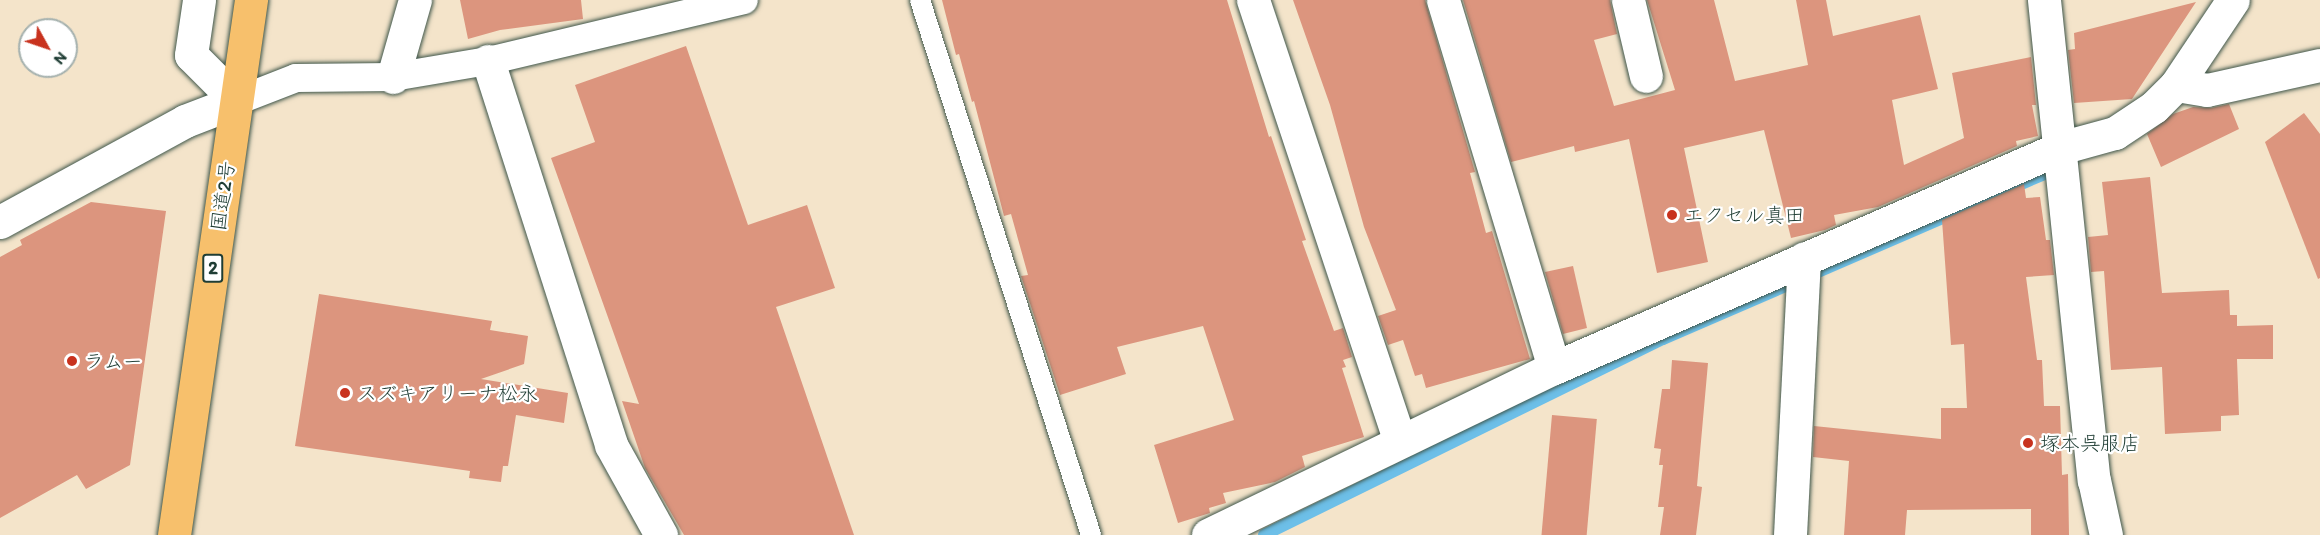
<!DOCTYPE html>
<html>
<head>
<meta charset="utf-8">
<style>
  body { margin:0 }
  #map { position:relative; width:2320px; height:535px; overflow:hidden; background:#f4e4ca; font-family:Itim,"Klee One",sans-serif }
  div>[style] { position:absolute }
  .stream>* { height:12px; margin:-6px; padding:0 6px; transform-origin:6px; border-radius:6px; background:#6dbfe8 }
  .building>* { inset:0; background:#dc957e; transform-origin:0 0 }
  .roads { filter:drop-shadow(0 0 2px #3f564a) drop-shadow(0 0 2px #3f564a) }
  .service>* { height:20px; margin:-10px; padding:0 10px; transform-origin:10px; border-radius:10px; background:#fff }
  .pedestrian>* { height:28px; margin:-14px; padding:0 14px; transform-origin:14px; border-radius:14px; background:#fff }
  .minor>* { height:33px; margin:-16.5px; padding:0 16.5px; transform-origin:16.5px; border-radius:16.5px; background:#fff }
  .tertiary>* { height:33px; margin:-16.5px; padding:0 16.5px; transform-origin:16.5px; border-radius:16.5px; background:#fff }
  .trunk>* { height:33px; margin:-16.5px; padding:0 16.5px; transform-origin:16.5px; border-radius:16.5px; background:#f7c06c }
  .dots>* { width:16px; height:16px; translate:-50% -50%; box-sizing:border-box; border:3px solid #fff; border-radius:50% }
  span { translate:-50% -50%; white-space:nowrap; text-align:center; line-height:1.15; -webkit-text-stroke:4.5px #fff; paint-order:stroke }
  .shield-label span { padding:2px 4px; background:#fff; border:2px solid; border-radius:4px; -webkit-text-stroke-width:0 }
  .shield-label { font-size:18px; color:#1f3d34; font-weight:700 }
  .street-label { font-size:20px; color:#1f3d34 }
  .poi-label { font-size:20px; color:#1f3d34 }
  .left { translate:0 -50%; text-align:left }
  .north { position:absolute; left:18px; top:18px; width:60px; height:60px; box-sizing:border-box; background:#fff; border:2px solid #a5b1ae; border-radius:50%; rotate:130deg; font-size:16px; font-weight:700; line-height:24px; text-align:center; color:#1f3d34 }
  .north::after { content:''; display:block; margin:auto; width:21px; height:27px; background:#c8321e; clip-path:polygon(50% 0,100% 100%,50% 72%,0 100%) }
</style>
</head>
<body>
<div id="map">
  <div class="stream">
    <i style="left:1264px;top:535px;width:445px;rotate:-26.2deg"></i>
    <i style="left:1663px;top:339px;width:417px;rotate:-23.4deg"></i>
  </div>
  <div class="building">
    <i style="clip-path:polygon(460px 0,581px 0,583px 19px,500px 30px,468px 39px)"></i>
    <i style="clip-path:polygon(942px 0,1227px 0,1269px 137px,1271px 136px,1306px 240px,1302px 241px,1334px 331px,1343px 328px,1352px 357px,1343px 360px,1346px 367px,1342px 368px,1364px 437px,1302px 456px,1305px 467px,1275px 482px,1223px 493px,1226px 503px,1209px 508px,1210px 513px,1178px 523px,1154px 445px,1234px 420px,1203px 326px,1117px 347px,1126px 374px,1060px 395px,1021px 276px,1028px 275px,1011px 214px,1004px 216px,974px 101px,972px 102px,959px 54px,956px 55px)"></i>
    <i style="clip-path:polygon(1293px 0,1425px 0,1475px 172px,1470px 173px,1486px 233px,1492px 231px,1530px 359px,1426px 388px,1422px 374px,1415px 376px,1403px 340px,1388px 345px,1378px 316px,1396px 310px,1364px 227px,1330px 105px)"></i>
    <i style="clip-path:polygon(1463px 0,1610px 0,1617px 34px,1594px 40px,1614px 106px,1675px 90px,1647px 0,1714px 0,1735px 81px,1808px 65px,1796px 0,1826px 0,1833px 36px,1920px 15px,1938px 89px,1892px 100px,1904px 165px,1964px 138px,1952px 73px,2031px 57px,2036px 105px,2032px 105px,2038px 136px,2016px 141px,2017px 146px,1878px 207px,1834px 215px,1836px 225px,1825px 230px,1791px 238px,1764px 130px,1684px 148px,1708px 262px,1657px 273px,1629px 139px,1575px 152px,1574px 146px,1511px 162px)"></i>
    <i style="clip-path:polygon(2196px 2px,2132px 99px,2074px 103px,2068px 50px,2075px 49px,2074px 33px)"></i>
    <i style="clip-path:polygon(686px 46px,748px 225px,807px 205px,835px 288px,776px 307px,854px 535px,684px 535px,645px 468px,622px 401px,639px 404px,551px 158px,595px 142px,575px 85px)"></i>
    <i style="clip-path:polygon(2229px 104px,2239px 129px,2161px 167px,2147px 134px,2173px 114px,2193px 107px,2211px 108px)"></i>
    <i style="clip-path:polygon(2304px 113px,2320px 134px,2320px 278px,2318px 279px,2265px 142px)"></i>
    <i style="clip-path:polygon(2150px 177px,2162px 293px,2229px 290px,2230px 315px,2237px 315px,2237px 326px,2273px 325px,2273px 359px,2237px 359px,2239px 415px,2221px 416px,2221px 431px,2165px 434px,2162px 367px,2111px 370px,2104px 271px,2091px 272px,2088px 237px,2108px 235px,2102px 182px)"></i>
    <i style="clip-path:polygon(2024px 184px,2026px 198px,2040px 197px,2046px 240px,2050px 240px,2054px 275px,2026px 277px,2037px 360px,2042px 360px,2044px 406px,2060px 406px,2062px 475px,2068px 474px,2069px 535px,2031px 535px,2031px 509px,1907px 510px,1905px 535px,1844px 535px,1849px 461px,1813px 457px,1814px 426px,1941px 439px,1941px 408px,1967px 408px,1964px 344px,1951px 345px,1942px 220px)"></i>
    <i style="clip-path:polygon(91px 202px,166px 211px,130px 465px,86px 489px,77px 475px,0 518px,0 257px,22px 245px,20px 240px)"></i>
    <i style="clip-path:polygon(1573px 266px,1587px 328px,1563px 334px,1545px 272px)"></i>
    <i style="clip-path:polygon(319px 294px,492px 321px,490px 330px,528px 336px,524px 364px,481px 379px,568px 393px,564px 423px,516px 415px,508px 466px,503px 466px,501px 482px,469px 478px,470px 471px,295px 446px)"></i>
    <i style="clip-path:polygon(1672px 360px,1708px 363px,1697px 486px,1702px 487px,1696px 535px,1660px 535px,1664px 507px,1658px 507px,1663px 465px,1659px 465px,1661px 449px,1654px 448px,1662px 389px,1670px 389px)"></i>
    <i style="left:1552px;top:415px;width:45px;height:121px;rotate:5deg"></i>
  </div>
  <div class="roads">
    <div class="service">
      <i style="left:920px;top:0;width:562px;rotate:72.27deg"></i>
    </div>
    <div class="pedestrian">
      <i style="left:237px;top:101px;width:63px;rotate:-21.3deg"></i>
      <i style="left:296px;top:78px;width:97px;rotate:-0.6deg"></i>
      <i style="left:393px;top:77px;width:96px;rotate:-9.6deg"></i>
      <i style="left:488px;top:61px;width:263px;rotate:-13.4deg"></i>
    </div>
    <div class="minor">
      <i style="left:1253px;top:0;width:465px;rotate:71.6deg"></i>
      <i style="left:1443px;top:0;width:384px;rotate:73.2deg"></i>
      <i style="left:1628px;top:0;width:78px;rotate:76.7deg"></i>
      <i style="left:488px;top:61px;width:403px;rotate:72.2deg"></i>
      <i style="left:611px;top:445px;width:103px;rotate:60.9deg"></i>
      <i style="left:393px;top:77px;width:80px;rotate:-74.1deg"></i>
      <i style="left:2176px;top:85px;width:31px;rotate:9deg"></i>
      <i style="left:2207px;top:90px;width:116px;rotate:-12.5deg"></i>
      <i style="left:0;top:222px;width:211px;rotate:-28.6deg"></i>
      <i style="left:185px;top:121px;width:56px;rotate:-21deg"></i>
      <i style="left:237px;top:101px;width:65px;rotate:-135deg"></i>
      <i style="left:191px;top:55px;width:56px;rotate:-81.7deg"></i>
      <i style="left:1208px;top:535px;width:384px;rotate:-25.8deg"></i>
      <i style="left:1554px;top:368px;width:552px;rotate:-23.5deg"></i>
      <i style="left:2060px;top:148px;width:57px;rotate:-15.3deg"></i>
      <i style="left:2115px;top:133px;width:47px;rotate:-33.7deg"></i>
      <i style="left:2154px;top:107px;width:31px;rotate:-45deg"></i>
      <i style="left:2176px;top:85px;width:102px;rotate:-56.2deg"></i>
      <i style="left:1790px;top:535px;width:277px;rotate:-87.1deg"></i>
    </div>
    <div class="tertiary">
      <i style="left:2044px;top:0;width:483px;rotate:84.1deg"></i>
      <i style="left:2094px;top:480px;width:56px;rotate:77.7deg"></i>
    </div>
    <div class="trunk">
      <i style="left:174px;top:535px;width:541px;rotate:-81.81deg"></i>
    </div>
  </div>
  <div class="dots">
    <i style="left:1672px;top:215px;background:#c8321e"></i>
    <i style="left:72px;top:361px;background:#c8321e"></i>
    <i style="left:345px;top:393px;background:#c8321e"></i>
    <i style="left:2028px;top:443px;background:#c8321e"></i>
  </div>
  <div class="shield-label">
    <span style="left:213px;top:268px">2</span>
  </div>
  <div class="street-label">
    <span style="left:223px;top:196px;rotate:-82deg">国道2号</span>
  </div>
  <div class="poi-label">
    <span class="left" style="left:1684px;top:215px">エクセル真田</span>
    <span class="left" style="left:84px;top:361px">ラムー</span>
    <span class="left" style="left:357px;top:393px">スズキアリーナ松永</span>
    <span class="left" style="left:2040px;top:443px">塚本呉服店</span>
  </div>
  <div class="north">N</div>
</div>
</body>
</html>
